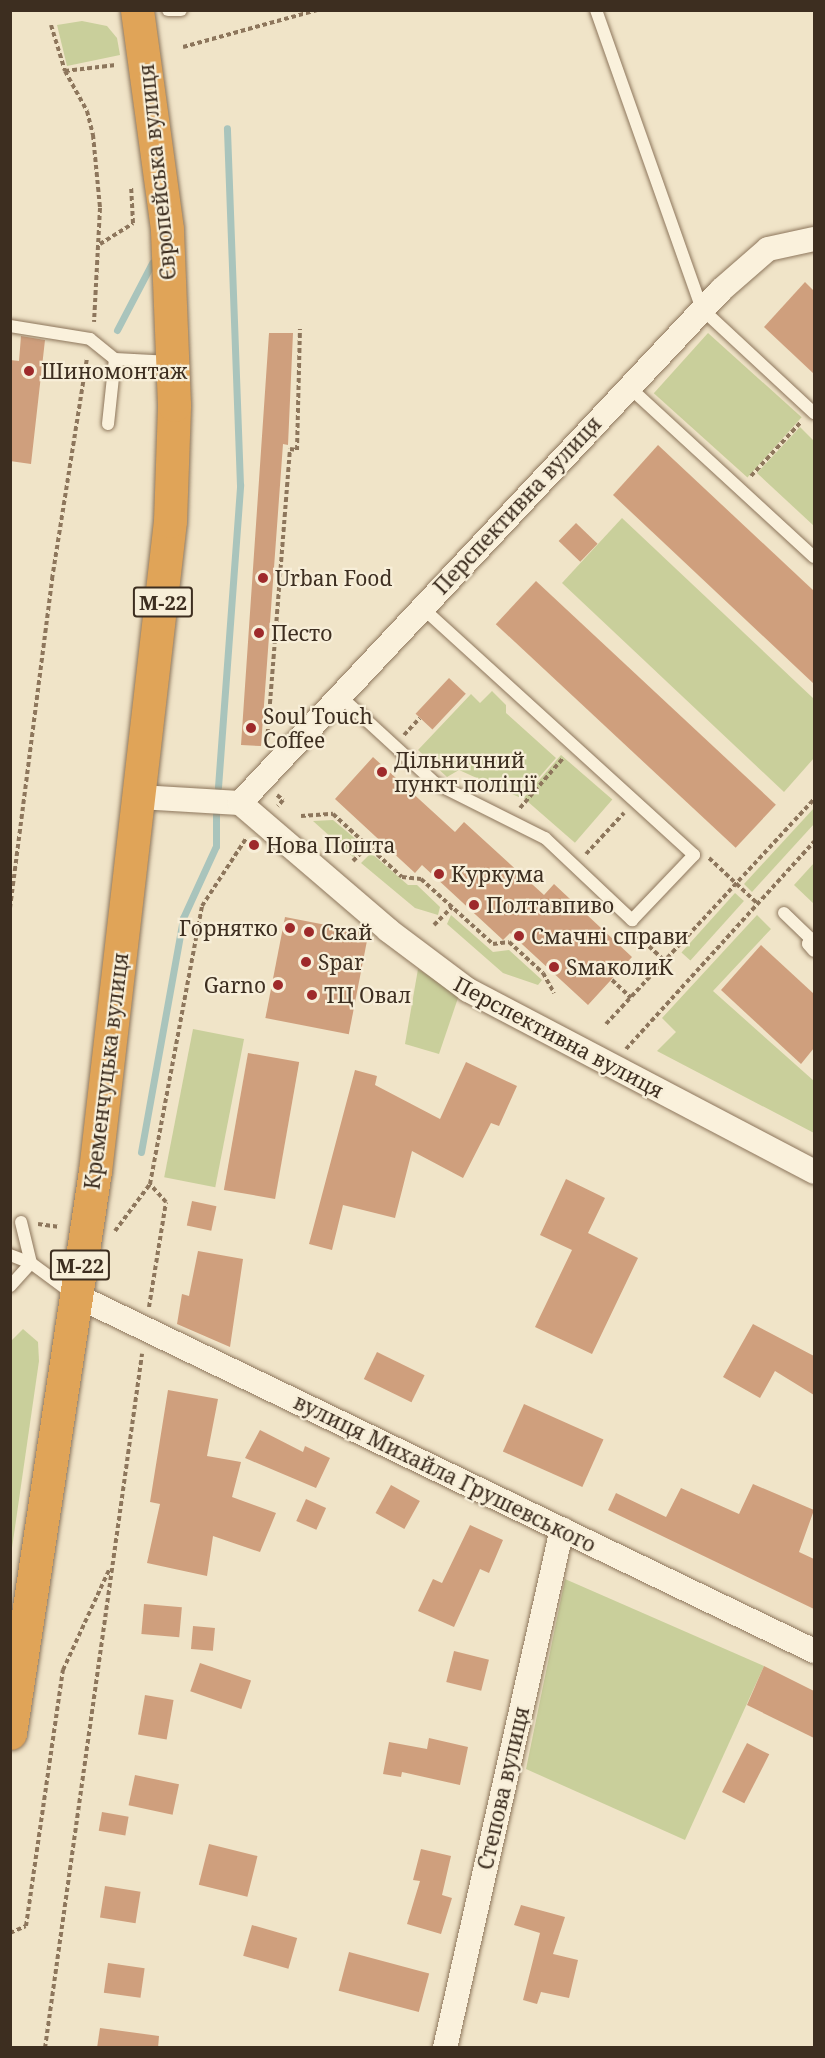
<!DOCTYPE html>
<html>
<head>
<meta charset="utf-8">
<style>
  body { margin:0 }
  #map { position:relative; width:825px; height:2058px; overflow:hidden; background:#f0e4c8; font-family:"Noto Serif",serif }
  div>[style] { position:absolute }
  .green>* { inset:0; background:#c9cf9b; transform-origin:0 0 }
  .stream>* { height:7px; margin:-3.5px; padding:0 3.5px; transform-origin:3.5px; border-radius:3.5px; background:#a9c4bc }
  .building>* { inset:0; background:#cf9f7d; transform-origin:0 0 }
  .path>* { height:4px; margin-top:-2px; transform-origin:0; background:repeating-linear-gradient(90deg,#8d765c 0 4.5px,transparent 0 7.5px) }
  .roads { filter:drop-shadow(0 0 2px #8d765c) drop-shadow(0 0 2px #8d765c) }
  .lane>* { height:12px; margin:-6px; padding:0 6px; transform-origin:6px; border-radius:6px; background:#faf1dc }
  .street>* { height:24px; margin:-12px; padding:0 12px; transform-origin:12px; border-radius:12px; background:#faf1dc }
  .highway>* { height:33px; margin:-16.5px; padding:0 16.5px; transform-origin:16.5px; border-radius:16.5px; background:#e0a458 }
  .dots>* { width:16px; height:16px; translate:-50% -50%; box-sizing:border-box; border:3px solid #f7eed8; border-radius:50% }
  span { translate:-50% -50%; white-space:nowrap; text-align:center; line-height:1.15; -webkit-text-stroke:4.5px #f7eed8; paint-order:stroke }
  .shield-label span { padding:2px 4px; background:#f7eed8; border:2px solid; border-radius:4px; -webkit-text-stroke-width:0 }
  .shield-label { font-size:20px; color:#3d2e20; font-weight:700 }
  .street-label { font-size:21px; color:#3d2e20 }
  .poi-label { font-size:21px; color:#3d2e20 }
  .left { translate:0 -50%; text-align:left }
  .right { translate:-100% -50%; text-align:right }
  .frame { position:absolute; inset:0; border:12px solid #3d2e20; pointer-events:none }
</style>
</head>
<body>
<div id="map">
  <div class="green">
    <i style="clip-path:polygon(82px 21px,107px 26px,117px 38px,120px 55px,67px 66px,57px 25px)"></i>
    <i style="left:708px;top:333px;width:126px;height:81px;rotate:42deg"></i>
    <i style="clip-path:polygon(800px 427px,814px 441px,814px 526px,757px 473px)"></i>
    <i style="clip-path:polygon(622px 518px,814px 699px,814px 758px,784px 792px,562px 583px)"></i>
    <i style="clip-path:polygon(492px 691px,506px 705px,506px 713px,556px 758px,521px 798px,459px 770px,447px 777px,418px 750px,471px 694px,480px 703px)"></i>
    <i style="left:561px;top:755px;width:68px;height:57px;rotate:41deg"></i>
    <i style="clip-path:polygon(814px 808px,814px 824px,752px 892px,744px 884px)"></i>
    <i style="clip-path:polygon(333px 820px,364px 846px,353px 857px,313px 821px)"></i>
    <i style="clip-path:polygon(371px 853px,408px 885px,417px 885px,440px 907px,438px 915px,415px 908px,361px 863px)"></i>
    <i style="clip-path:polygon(814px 863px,814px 904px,794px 885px)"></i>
    <i style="left:735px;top:893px;width:12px;height:80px;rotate:42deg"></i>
    <i style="clip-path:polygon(451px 915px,493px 952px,509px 950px,542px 980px,538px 985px,503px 973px,447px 924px)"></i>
    <i style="clip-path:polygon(757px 915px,771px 929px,713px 991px,814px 1081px,814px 1133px,657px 1051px,676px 1032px,662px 1018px)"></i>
    <i style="clip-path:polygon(418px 969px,459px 995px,439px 1054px,405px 1044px)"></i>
    <i style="left:193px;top:1029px;width:52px;height:151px;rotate:11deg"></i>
    <i style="clip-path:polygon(23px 1329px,38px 1342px,39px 1361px,11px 1555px,11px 1341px)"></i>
    <i style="clip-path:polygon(565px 1579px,764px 1666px,685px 1840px,526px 1769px)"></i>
  </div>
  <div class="stream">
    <i style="left:117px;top:330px;width:76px;rotate:-62.4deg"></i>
    <i style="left:218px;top:787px;width:303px;rotate:-85.8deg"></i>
    <i style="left:240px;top:485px;width:357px;rotate:-92.1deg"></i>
    <i style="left:141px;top:1152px;width:238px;rotate:-79.8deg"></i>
    <i style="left:183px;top:918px;width:79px;rotate:-65.4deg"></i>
    <i style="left:216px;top:846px;width:37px;rotate:-90deg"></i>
  </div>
  <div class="building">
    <i style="clip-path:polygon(805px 282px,814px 291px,814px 374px,764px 327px)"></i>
    <i style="clip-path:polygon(269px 333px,293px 333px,288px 445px,283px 444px,261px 746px,241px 745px)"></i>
    <i style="clip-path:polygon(21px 336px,45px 340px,31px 464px,10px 461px,10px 360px,19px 361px)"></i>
    <i style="clip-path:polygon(658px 445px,814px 591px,814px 684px,613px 495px)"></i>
    <i style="left:576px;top:523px;width:30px;height:25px;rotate:44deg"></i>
    <i style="left:536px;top:581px;width:328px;height:59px;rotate:43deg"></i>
    <i style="left:449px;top:678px;width:23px;height:49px;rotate:43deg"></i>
    <i style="clip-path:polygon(373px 757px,455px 832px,464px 822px,544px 895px,554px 884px,632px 957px,588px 1005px,510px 933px,503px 940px,422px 865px,415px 873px,335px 799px)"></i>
    <i style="left:285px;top:917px;width:85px;height:103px;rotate:11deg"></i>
    <i style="clip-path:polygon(761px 945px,814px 994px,814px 1048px,801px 1064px,721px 990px)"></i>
    <i style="left:248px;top:1053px;width:52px;height:139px;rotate:10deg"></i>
    <i style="clip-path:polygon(466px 1062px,517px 1086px,499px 1126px,491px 1123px,463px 1178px,412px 1151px,395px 1218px,343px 1205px,332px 1250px,309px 1244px,355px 1070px,377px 1076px,375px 1085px,440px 1119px)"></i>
    <i style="clip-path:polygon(566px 1179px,605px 1198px,588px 1233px,638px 1258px,592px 1354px,535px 1327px,572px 1250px,540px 1235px)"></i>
    <i style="left:192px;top:1201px;width:25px;height:25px;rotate:12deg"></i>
    <i style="clip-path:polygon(198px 1251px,243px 1259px,230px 1347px,177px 1324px,182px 1294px,189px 1296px)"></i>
    <i style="clip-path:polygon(753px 1324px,814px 1356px,814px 1395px,775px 1371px,760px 1398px,723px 1377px)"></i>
    <i style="left:377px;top:1352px;width:53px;height:30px;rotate:26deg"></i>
    <i style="clip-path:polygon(168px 1390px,218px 1399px,207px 1456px,241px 1462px,232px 1497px,276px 1513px,260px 1552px,213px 1536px,207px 1576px,147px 1563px,160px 1504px,150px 1502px)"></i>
    <i style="left:524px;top:1404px;width:87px;height:52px;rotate:24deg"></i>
    <i style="clip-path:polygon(260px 1430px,303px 1452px,305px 1446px,330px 1458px,316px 1488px,245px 1458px)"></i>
    <i style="clip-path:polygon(753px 1484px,814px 1510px,799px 1552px,814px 1559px,814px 1609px,608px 1510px,616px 1493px,666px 1517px,681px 1488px,739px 1514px)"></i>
    <i style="left:391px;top:1485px;width:33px;height:32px;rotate:29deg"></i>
    <i style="left:306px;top:1499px;width:22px;height:24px;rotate:24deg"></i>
    <i style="clip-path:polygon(470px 1525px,503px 1540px,489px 1573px,480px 1569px,454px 1627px,418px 1611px,433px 1579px,442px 1583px)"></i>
    <i style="left:144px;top:1604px;width:38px;height:30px;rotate:5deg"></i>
    <i style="left:193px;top:1626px;width:22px;height:23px;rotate:5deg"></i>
    <i style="left:454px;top:1651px;width:36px;height:32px;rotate:14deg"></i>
    <i style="left:200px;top:1663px;width:54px;height:30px;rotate:19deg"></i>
    <i style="clip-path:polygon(764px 1666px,814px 1691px,814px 1738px,747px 1705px)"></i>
    <i style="left:145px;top:1695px;width:29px;height:40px;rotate:10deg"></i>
    <i style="clip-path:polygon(429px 1738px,468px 1747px,460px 1785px,402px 1772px,401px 1777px,383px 1774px,389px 1742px,427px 1749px)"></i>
    <i style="left:747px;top:1743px;width:25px;height:55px;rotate:27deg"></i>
    <i style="left:135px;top:1775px;width:45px;height:31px;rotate:12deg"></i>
    <i style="left:102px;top:1812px;width:27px;height:19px;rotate:10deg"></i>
    <i style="left:209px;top:1844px;width:50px;height:42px;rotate:14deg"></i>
    <i style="clip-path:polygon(421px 1849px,451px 1856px,442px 1895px,452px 1898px,441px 1934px,407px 1924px,420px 1881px,413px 1880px)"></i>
    <i style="left:105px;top:1886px;width:36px;height:32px;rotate:9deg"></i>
    <i style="clip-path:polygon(521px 1905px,565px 1917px,553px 1954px,578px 1960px,569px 1998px,541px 1992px,537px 2004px,523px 2000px,540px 1933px,514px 1925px)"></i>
    <i style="left:252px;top:1925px;width:47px;height:32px;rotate:16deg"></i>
    <i style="left:349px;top:1952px;width:83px;height:40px;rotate:15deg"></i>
    <i style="left:108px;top:1963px;width:37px;height:30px;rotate:8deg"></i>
    <i style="clip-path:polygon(100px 2028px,159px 2036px,158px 2048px,97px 2048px)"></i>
  </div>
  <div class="path">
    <i style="left:51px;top:25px;width:48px;rotate:73.1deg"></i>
    <i style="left:65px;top:71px;width:46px;rotate:61.2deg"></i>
    <i style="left:87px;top:111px;width:25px;rotate:76deg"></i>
    <i style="left:93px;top:135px;width:73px;rotate:84.5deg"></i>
    <i style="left:100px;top:208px;width:114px;rotate:93deg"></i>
    <i style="left:183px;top:47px;width:139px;rotate:-15.4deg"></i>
    <i style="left:65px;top:71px;width:51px;rotate:-6.7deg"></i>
    <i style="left:100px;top:244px;width:39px;rotate:-32deg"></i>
    <i style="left:133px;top:223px;width:35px;rotate:-93deg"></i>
    <i style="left:751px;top:476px;width:74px;rotate:-47.2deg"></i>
    <i style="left:404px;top:735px;width:23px;rotate:-47deg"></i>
    <i style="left:267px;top:741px;width:293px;rotate:-85.5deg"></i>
    <i style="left:290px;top:449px;width:7px;rotate:8deg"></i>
    <i style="left:297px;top:450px;width:121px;rotate:-88.6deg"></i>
    <i style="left:277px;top:795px;width:8px;rotate:40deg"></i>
    <i style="left:283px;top:800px;width:8px;rotate:130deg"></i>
    <i style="left:520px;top:808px;width:67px;rotate:-49.2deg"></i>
    <i style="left:301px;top:816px;width:32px;rotate:-4deg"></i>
    <i style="left:333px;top:814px;width:93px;rotate:42.4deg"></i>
    <i style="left:402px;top:877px;width:19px;rotate:6deg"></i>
    <i style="left:421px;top:879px;width:97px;rotate:42.1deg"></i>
    <i style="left:493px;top:944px;width:16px;rotate:-7deg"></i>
    <i style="left:509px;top:942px;width:46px;rotate:42.4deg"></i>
    <i style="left:543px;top:973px;width:23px;rotate:61deg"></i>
    <i style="left:586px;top:854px;width:56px;rotate:-47.2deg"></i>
    <i style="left:709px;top:858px;width:67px;rotate:43.2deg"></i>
    <i style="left:353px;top:861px;width:21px;rotate:-45deg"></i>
    <i style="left:10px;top:908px;width:332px;rotate:-82.7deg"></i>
    <i style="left:52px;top:579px;width:223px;rotate:-81deg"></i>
    <i style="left:434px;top:925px;width:25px;rotate:-45deg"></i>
    <i style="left:638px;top:936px;width:37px;rotate:43deg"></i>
    <i style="left:612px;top:980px;width:26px;rotate:43deg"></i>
    <i style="left:606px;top:1024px;width:306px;rotate:-47.2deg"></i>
    <i style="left:626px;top:1049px;width:280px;rotate:-47.8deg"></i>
    <i style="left:38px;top:1224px;width:22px;rotate:8deg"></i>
    <i style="left:115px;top:1231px;width:59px;rotate:-53.3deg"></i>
    <i style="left:149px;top:1307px;width:106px;rotate:-80.8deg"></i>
    <i style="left:166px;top:1202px;width:24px;rotate:-132deg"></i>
    <i style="left:150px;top:1184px;width:283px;rotate:-79.4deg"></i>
    <i style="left:202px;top:906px;width:82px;rotate:-56.9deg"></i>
    <i style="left:10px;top:1933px;width:17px;rotate:-24deg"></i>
    <i style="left:26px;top:1926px;width:259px;rotate:-81.8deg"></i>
    <i style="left:63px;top:1670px;width:112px;rotate:-65.3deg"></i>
    <i style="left:45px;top:2048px;width:701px;rotate:-82.04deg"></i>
  </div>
  <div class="roads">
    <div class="lane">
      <i style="left:168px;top:10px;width:13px"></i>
      <i style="left:596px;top:10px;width:317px;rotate:70.5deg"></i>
      <i style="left:702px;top:309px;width:153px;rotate:42.9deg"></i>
      <i style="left:10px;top:326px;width:81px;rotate:9.2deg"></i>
      <i style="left:90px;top:339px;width:32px;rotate:39deg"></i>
      <i style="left:115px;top:359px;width:56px;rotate:3.1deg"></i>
      <i style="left:629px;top:387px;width:251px;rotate:42.6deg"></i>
      <i style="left:108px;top:424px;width:65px;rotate:-83.9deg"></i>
      <i style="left:340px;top:696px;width:129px;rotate:42.5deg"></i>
      <i style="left:435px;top:783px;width:123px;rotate:26.6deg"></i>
      <i style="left:545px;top:838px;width:120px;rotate:43.3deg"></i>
      <i style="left:632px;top:920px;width:90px;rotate:-46.4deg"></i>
      <i style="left:694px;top:855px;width:369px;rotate:-137.7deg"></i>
      <i style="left:784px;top:913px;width:36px;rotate:44deg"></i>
      <i style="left:810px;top:938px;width:6px;rotate:108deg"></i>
      <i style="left:808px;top:944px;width:9px;rotate:49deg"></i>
      <i style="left:21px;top:1222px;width:42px;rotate:76.3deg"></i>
      <i style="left:31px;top:1263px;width:52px;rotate:36.4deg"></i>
      <i style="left:10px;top:1255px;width:22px;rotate:21deg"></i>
      <i style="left:31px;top:1263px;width:31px;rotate:132deg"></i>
    </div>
    <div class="street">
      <i style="left:139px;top:797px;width:101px;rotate:3.4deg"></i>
      <i style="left:240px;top:803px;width:195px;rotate:40.6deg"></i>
      <i style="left:388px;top:930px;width:100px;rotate:36.9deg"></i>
      <i style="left:468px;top:990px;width:391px;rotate:27.7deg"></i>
      <i style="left:240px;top:803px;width:703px;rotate:-46.84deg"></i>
      <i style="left:721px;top:290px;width:62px;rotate:-41.1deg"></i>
      <i style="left:768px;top:249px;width:47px;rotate:-12.3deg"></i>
      <i style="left:75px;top:1295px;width:820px;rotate:25.72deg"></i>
      <i style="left:445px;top:2048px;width:532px;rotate:-77.3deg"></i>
    </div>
    <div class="highway">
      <i style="left:10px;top:1733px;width:568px;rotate:-81.4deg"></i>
      <i style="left:95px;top:1171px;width:654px;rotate:-83.42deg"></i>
      <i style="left:170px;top:521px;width:116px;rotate:-88deg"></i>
      <i style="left:174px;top:405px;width:176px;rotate:-92.3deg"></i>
      <i style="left:167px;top:229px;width:221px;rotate:-97.8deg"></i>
    </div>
  </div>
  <div class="dots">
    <i style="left:29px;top:371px;background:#9e2a2b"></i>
    <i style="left:263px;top:578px;background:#9e2a2b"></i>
    <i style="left:259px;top:633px;background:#9e2a2b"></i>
    <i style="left:251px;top:728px;background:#9e2a2b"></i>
    <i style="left:382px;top:772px;background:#9e2a2b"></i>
    <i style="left:254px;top:845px;background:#9e2a2b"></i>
    <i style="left:439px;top:874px;background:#9e2a2b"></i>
    <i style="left:474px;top:905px;background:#9e2a2b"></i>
    <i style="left:290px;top:928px;background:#9e2a2b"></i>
    <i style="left:309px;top:932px;background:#9e2a2b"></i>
    <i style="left:519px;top:936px;background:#9e2a2b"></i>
    <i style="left:306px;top:962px;background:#9e2a2b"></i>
    <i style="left:554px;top:967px;background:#9e2a2b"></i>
    <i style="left:278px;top:985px;background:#9e2a2b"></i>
    <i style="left:312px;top:995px;background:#9e2a2b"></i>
  </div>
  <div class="shield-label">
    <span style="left:163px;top:602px">М-22</span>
    <span style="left:80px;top:1265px">М-22</span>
  </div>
  <div class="street-label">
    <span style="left:157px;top:172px;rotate:-96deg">Європейська вулиця</span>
    <span style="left:517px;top:505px;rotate:-47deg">Перспективна вулиця</span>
    <span style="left:559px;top:1037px;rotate:28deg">Перспективна вулиця</span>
    <span style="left:106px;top:1071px;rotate:-83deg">Кременчуцька вулиця</span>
    <span style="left:445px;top:1473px;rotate:26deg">вулиця Михайла Грушевського</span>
    <span style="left:503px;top:1788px;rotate:-77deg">Степова вулиця</span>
  </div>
  <div class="poi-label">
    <span class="left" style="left:41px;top:371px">Шиномонтаж</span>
    <span class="left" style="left:275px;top:578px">Urban Food</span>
    <span class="left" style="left:271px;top:633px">Песто</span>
    <span class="left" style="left:263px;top:728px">Soul Touch<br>Coffee</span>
    <span class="left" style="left:394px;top:772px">Дільничний<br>пункт поліції</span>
    <span class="left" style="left:266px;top:845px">Нова Пошта</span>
    <span class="left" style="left:451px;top:874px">Куркума</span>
    <span class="left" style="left:486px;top:905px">Полтавпиво</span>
    <span class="right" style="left:278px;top:928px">Горнятко</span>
    <span class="left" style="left:321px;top:932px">Скай</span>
    <span class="left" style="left:531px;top:936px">Смачні справи</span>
    <span class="left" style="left:318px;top:962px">Spar</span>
    <span class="left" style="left:566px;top:967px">SмаколиК</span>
    <span class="right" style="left:266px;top:985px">Garno</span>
    <span class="left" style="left:324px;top:995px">ТЦ Овал</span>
  </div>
  <div class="frame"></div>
</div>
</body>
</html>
